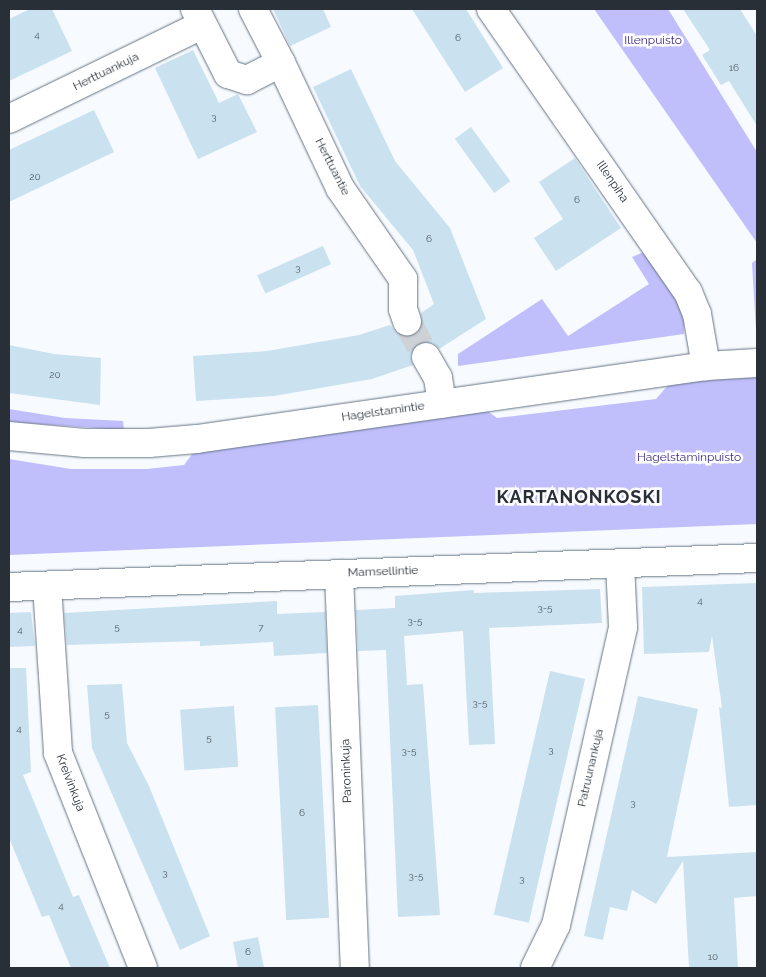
<!DOCTYPE html>
<html>
<head>
<meta charset="utf-8">
<style>
  body { margin:0 }
  #map { position:relative; width:766px; height:977px; overflow:hidden; background:#f7fafe; font-family:Raleway,sans-serif }
  div>[style] { position:absolute }
  .green>* { inset:0; background:#c1befc }
  .building>* { inset:0; background:#cae2f0; transform-origin:0 0 }
  .minor-tunnel>* { height:28px; margin-top:-14px; transform-origin:0; background:repeating-linear-gradient(90deg,#ced1d6 0 28px,transparent 0 42px) }
  .roads { filter:drop-shadow(0 0 1px #647484) drop-shadow(0 0 1px #647484) }
  .minor>* { height:28px; margin:-14px; padding:0 14px; transform-origin:14px; border-radius:14px; background:#fff }
  span { translate:-50% -50%; white-space:nowrap; text-align:center; line-height:1.15; -webkit-text-stroke:5px #fff; paint-order:stroke }
  .number-label { font-size:10px; color:#505c64 }
  .number-label span { -webkit-text-stroke-width:0 }
  .park-label { font-size:12px; color:#3d2987 }
  .street-label { font-size:12px; color:#282f36 }
  .district-label { font-size:18px; color:#282f36; font-weight:700; letter-spacing:1px }
  .frame { position:absolute; inset:0; border:10px solid #282f36; pointer-events:none }
</style>
</head>
<body>
<div id="map">
  <div class="green">
    <i style="clip-path:polygon(594px 9px,668px 9px,757px 152px,757px 243px)"></i>
    <i style="clip-path:polygon(644px 252px,673px 292px,684px 315px,684px 334px,458px 366px,458px 354px,542px 299px,568px 336px,649px 284px,632px 257px)"></i>
    <i style="clip-path:polygon(757px 259px,757px 347px,752px 263px)"></i>
    <i style="clip-path:polygon(757px 375px,757px 524px,9px 555px,9px 459px,71px 469px,147px 469px,184px 465px,196px 449px,323px 435px,485px 409px,497px 418px,656px 399px,669px 384px)"></i>
    <i style="clip-path:polygon(9px 409px,65px 418px,123px 421px,124px 430px,9px 422px)"></i>
  </div>
  <div class="building">
    <i style="clip-path:polygon(30px 9px,52px 9px,72px 51px,9px 81px,9px 19px)"></i>
    <i style="clip-path:polygon(273px 9px,323px 9px,331px 27px,290px 46px)"></i>
    <i style="clip-path:polygon(412px 9px,466px 9px,503px 68px,465px 92px)"></i>
    <i style="clip-path:polygon(683px 9px,740px 9px,757px 36px,757px 126px,729px 81px,721px 85px,702px 55px,710px 50px)"></i>
    <i style="clip-path:polygon(193px 50px,219px 103px,238px 94px,257px 132px,198px 159px,155px 68px)"></i>
    <i style="clip-path:polygon(351px 69px,395px 161px,450px 228px,486px 319px,439px 349px,433px 343px,419px 343px,410px 356px,413px 365px,372px 379px,274px 396px,196px 401px,193px 356px,267px 351px,359px 335px,390px 325px,397px 333px,411px 336px,422px 325px,421px 313px,434px 304px,413px 250px,360px 186px,313px 87px)"></i>
    <i style="clip-path:polygon(94px 110px,114px 152px,9px 202px,9px 150px)"></i>
    <i style="left:471px;top:127px;width:67px;height:20px;rotate:54deg"></i>
    <i style="clip-path:polygon(575px 158px,621px 228px,556px 271px,534px 238px,563px 219px,539px 182px)"></i>
    <i style="left:323px;top:246px;width:20px;height:72px;rotate:66deg"></i>
    <i style="clip-path:polygon(9px 345px,54px 354px,101px 358px,100px 405px,9px 393px)"></i>
    <i style="clip-path:polygon(757px 583px,757px 805px,729px 807px,719px 707px,722px 708px,712px 636px,709px 652px,644px 654px,642px 587px)"></i>
    <i style="clip-path:polygon(600px 589px,602px 623px,489px 628px,495px 744px,469px 745px,463px 631px,404px 636px,407px 685px,423px 684px,440px 915px,398px 917px,386px 650px,358px 651px,356px 610px,395px 608px,395px 596px,474px 590px,474px 593px)"></i>
    <i style="clip-path:polygon(277px 601px,277px 614px,325px 612px,327px 653px,274px 656px,273px 642px,200px 646px,200px 641px,67px 645px,64px 613px)"></i>
    <i style="clip-path:polygon(31px 612px,35px 646px,9px 647px,9px 613px)"></i>
    <i style="clip-path:polygon(9px 668px,26px 668px,31px 772px,23px 775px,73px 897px,79px 895px,110px 968px,71px 968px,49px 915px,42px 917px,9px 838px)"></i>
    <i style="left:550px;top:671px;width:36px;height:250px;rotate:13deg"></i>
    <i style="clip-path:polygon(122px 684px,127px 743px,149px 786px,210px 936px,180px 950px,92px 748px,87px 685px)"></i>
    <i style="clip-path:polygon(638px 696px,698px 709px,667px 857px,757px 852px,757px 896px,734px 898px,738px 968px,689px 968px,683px 861px,656px 904px,632px 890px,627px 911px,610px 907px,603px 940px,584px 936px)"></i>
    <i style="left:318px;top:705px;width:213px;height:43px;rotate:87deg"></i>
    <i style="left:234px;top:706px;width:61px;height:54px;rotate:86deg"></i>
    <i style="clip-path:polygon(258px 937px,264px 968px,238px 968px,233px 942px)"></i>
  </div>
  <div class="minor-tunnel">
    <i style="left:407px;top:321px;width:41px;rotate:62.2deg"></i>
  </div>
  <div class="roads">
    <div class="minor">
      <i style="left:195px;top:9px;width:73px;rotate:63.1deg"></i>
      <i style="left:228px;top:74px;width:20px;rotate:18deg"></i>
      <i style="left:247px;top:80px;width:38px;rotate:-27deg"></i>
      <i style="left:281px;top:63px;width:61px;rotate:-117.4deg"></i>
      <i style="left:491px;top:9px;width:345px;rotate:55.2deg"></i>
      <i style="left:688px;top:292px;width:24px;rotate:68deg"></i>
      <i style="left:697px;top:314px;width:53px;rotate:80.2deg"></i>
      <i style="left:281px;top:63px;width:138px;rotate:64.7deg"></i>
      <i style="left:340px;top:188px;width:111px;rotate:55.3deg"></i>
      <i style="left:403px;top:279px;width:30px;rotate:90deg"></i>
      <i style="left:403px;top:309px;width:13px;rotate:72deg"></i>
      <i style="left:9px;top:119px;width:215px;rotate:-26deg"></i>
      <i style="left:426px;top:357px;width:24px;rotate:60deg"></i>
      <i style="left:438px;top:378px;width:26px;rotate:81deg"></i>
      <i style="left:9px;top:436px;width:76px;rotate:5.3deg"></i>
      <i style="left:85px;top:443px;width:64px"></i>
      <i style="left:149px;top:443px;width:48px;rotate:-4.8deg"></i>
      <i style="left:197px;top:439px;width:514px;rotate:-8.16deg"></i>
      <i style="left:706px;top:366px;width:51px;rotate:-3.4deg"></i>
      <i style="left:339px;top:574px;width:394px;rotate:87.7deg"></i>
      <i style="left:47px;top:586px;width:167px;rotate:86.2deg"></i>
      <i style="left:58px;top:753px;width:231px;rotate:68.4deg"></i>
      <i style="left:9px;top:587px;width:749px;rotate:-2.22deg"></i>
      <i style="left:535px;top:968px;width:48px;rotate:-64deg"></i>
      <i style="left:556px;top:925px;width:305px;rotate:-77.3deg"></i>
      <i style="left:623px;top:627px;width:64px;rotate:-92.7deg"></i>
    </div>
  </div>
  <div class="number-label">
    <span style="left:37px;top:35px">4</span>
    <span style="left:458px;top:38px">6</span>
    <span style="left:734px;top:68px">16</span>
    <span style="left:214px;top:117px">3</span>
    <span style="left:35px;top:177px">20</span>
    <span style="left:577px;top:200px">6</span>
    <span style="left:429px;top:239px">6</span>
    <span style="left:298px;top:268px">3</span>
    <span style="left:55px;top:375px">20</span>
    <span style="left:700px;top:601px">4</span>
    <span style="left:545px;top:608px">3-5</span>
    <span style="left:415px;top:621px">3-5</span>
    <span style="left:117px;top:627px">5</span>
    <span style="left:261px;top:628px">7</span>
    <span style="left:20px;top:630px">4</span>
    <span style="left:480px;top:703px">3-5</span>
    <span style="left:107px;top:714px">5</span>
    <span style="left:19px;top:729px">4</span>
    <span style="left:209px;top:738px">5</span>
    <span style="left:551px;top:750px">3</span>
    <span style="left:409px;top:751px">3-5</span>
    <span style="left:633px;top:803px">3</span>
    <span style="left:302px;top:813px">6</span>
    <span style="left:165px;top:873px">3</span>
    <span style="left:416px;top:876px">3-5</span>
    <span style="left:522px;top:879px">3</span>
    <span style="left:61px;top:906px">4</span>
    <span style="left:248px;top:952px">6</span>
    <span style="left:713px;top:957px">10</span>
  </div>
  <div class="park-label">
    <span style="left:653px;top:41px">Illenpuisto</span>
    <span style="left:689px;top:458px">Hagelstaminpuisto</span>
  </div>
  <div class="street-label">
    <span style="left:106px;top:72px;rotate:-26deg">Herttuankuja</span>
    <span style="left:332px;top:167px;rotate:63deg">Herttuantie</span>
    <span style="left:612px;top:182px;rotate:56deg">Illenpiha</span>
    <span style="left:383px;top:412px;rotate:-8deg">Hagelstamintie</span>
    <span style="left:383px;top:572px;rotate:-2deg">Mamsellintie</span>
    <span style="left:591px;top:768px;rotate:-77deg">Patruunankuja</span>
    <span style="left:347px;top:771px;rotate:-92deg">Paroninkuja</span>
    <span style="left:70px;top:783px;rotate:69deg">Kreivinkuja</span>
  </div>
  <div class="district-label">
    <span style="left:579px;top:497px">KARTANONKOSKI</span>
  </div>
  <div class="frame"></div>
</div>
</body>
</html>
